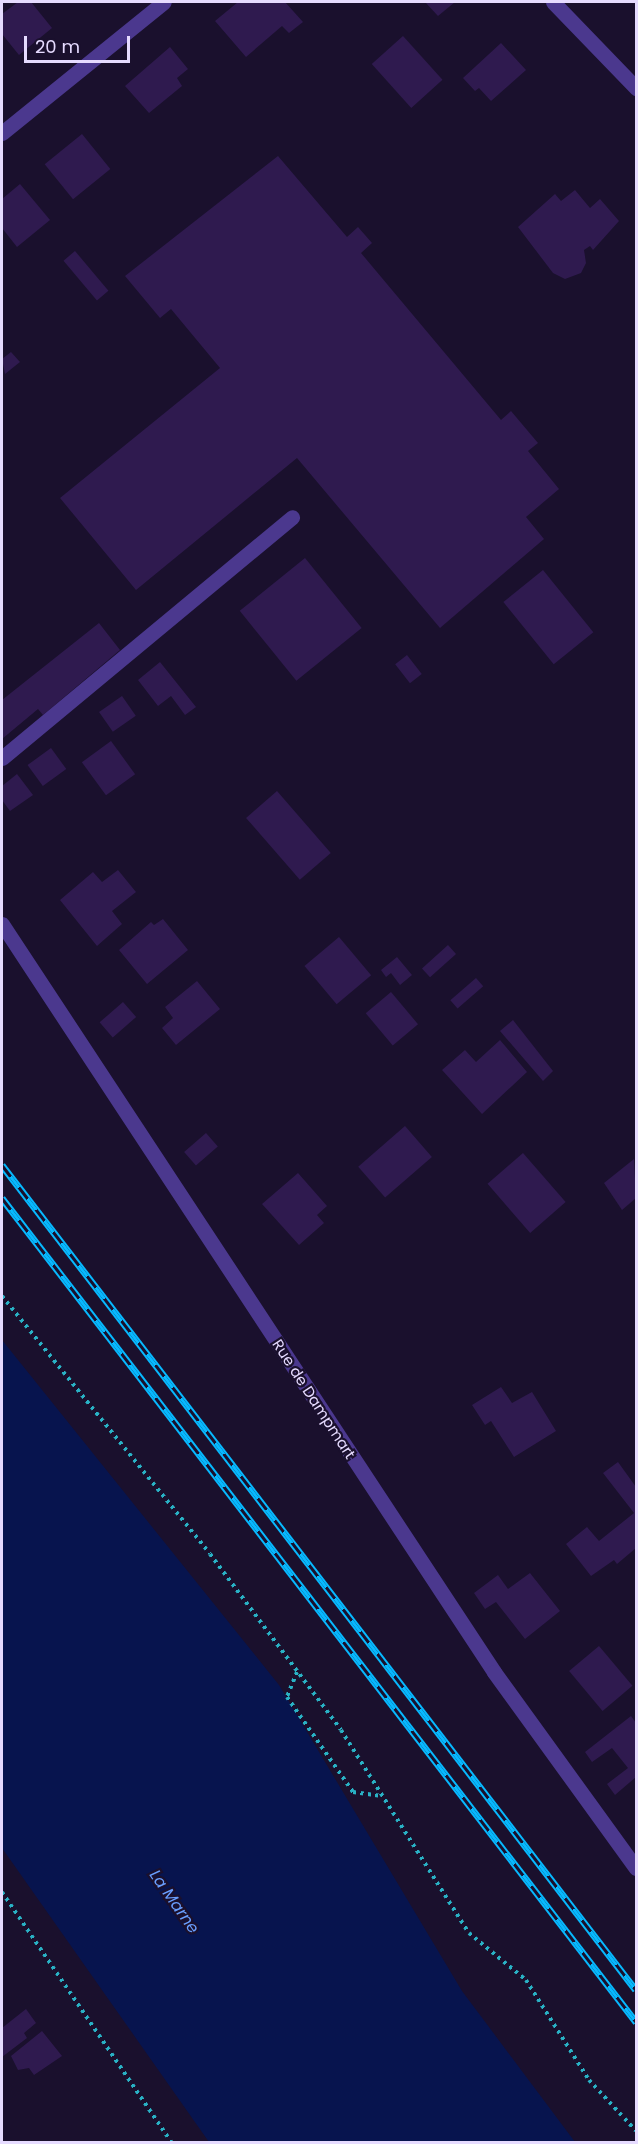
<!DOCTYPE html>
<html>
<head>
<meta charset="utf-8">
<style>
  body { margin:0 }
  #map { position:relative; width:638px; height:2144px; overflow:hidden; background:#1a102d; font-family:Poppins,sans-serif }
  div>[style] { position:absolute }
  .water>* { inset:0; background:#07144e }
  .building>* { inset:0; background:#2f1a4f; transform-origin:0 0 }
  .path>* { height:4px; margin-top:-2px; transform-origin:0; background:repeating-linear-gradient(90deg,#29b2c5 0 3px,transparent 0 7.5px) }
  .minor>* { height:15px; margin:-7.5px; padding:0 7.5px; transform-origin:7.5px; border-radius:7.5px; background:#4b388e }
  .rail>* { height:7px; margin-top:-3.5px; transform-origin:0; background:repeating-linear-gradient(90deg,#1a102d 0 14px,#07b9ff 0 28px); box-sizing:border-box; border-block:2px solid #07b9ff }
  span { translate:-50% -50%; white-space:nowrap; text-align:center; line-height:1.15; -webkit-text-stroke:4.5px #1a102d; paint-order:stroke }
  .street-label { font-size:15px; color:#e6dbff }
  .water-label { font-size:16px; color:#699eff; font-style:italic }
  .frame { position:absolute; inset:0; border:3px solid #e6dbff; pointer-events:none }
  .scale { position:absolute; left:24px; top:36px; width:106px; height:27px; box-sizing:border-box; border:3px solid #e6dbff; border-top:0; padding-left:8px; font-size:18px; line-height:21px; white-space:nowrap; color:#e6dbff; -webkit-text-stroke:4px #1a102d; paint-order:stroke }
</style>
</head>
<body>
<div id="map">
  <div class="water">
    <i style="clip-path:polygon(2px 1340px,279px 1685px,462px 1991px,575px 2142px,209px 2142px,2px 1848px)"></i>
  </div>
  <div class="building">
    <i style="clip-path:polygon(18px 2px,31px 2px,52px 28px,19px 55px,2px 34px,2px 14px)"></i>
    <i style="clip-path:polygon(238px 2px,285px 2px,303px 22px,289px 33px,282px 26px,246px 57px,215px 21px)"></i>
    <i style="clip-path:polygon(425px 2px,455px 2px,438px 16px)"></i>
    <i style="left:403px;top:36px;width:59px;height:42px;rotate:48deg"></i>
    <i style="clip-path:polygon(501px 43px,526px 70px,491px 101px,479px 88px,475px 91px,463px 78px)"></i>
    <i style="clip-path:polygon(170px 47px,188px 69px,177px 78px,182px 86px,149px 113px,125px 86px)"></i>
    <i style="left:82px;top:134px;width:45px;height:48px;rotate:51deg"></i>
    <i style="clip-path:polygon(278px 156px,347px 237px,358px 227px,372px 243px,361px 253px,501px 420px,511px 411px,538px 443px,528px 451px,559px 489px,526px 517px,544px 539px,440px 628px,297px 458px,136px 590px,60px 498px,220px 368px,171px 309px,160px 318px,125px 276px)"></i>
    <i style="clip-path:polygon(20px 184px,50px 220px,17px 247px,2px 228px,2px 199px)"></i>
    <i style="clip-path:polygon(575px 190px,590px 208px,600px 199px,619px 221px,593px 250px,590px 246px,584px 250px,586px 263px,581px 273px,565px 279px,553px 273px,518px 227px,555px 194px,561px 201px)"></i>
    <i style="left:75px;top:251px;width:52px;height:15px;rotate:50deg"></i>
    <i style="clip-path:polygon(11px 352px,20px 362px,5px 374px,2px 359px)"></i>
    <i style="left:305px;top:558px;width:90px;height:84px;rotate:51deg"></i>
    <i style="left:543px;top:570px;width:80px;height:51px;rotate:51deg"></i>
    <i style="clip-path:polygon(99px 623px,120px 650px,43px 715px,38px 709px,2px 739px,2px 700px)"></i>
    <i style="left:407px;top:655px;width:24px;height:15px;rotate:52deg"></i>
    <i style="clip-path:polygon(160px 662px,196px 707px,185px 715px,171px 696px,158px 706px,138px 680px)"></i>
    <i style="left:122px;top:696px;width:24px;height:28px;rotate:55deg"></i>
    <i style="left:111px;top:741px;width:41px;height:36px;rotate:54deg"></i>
    <i style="left:51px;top:748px;width:26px;height:29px;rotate:54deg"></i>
    <i style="clip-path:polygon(17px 774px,33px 795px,10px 811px,2px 800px,2px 786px)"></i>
    <i style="left:277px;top:791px;width:82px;height:41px;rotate:49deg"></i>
    <i style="clip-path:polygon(118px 870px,136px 892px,112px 911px,122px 924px,97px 946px,60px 900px,93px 872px,102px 882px)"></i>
    <i style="clip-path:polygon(163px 919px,188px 950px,147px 984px,119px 950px,151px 922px,154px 925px)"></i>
    <i style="left:339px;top:937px;width:50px;height:45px;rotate:50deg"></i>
    <i style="left:448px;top:945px;width:12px;height:35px;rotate:48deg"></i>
    <i style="clip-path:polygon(397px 957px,412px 975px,400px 985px,391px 973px,386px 977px,381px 970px)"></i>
    <i style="left:476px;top:978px;width:11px;height:34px;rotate:49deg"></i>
    <i style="clip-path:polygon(197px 981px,220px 1009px,176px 1045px,162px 1028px,173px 1018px,165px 1007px)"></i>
    <i style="left:391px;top:992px;width:42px;height:33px;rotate:50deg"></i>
    <i style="left:123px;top:1002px;width:20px;height:31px;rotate:49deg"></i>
    <i style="clip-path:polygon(513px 1020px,553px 1071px,543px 1081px,500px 1031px)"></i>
    <i style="clip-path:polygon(500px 1040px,527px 1072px,482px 1114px,442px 1070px,465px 1050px,476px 1062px)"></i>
    <i style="left:405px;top:1126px;width:41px;height:62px;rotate:49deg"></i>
    <i style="left:206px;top:1133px;width:18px;height:29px;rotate:49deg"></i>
    <i style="left:523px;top:1153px;width:65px;height:47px;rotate:49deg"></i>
    <i style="clip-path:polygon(634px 1159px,636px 1198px,622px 1210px,604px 1183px)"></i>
    <i style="clip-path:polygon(298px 1173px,327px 1206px,317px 1215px,324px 1223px,299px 1245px,262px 1204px)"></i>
    <i style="clip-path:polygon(501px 1387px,512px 1403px,532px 1392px,556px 1431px,514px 1457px,491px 1421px,485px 1425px,472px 1405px)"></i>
    <i style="clip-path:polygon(618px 1462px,636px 1487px,636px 1548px,617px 1564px,614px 1560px,591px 1576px,566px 1544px,587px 1527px,599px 1541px,634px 1513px,603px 1473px)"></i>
    <i style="clip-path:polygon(530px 1573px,560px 1611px,525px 1639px,496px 1602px,485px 1609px,474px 1593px,498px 1575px,508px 1589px)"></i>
    <i style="left:599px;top:1646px;width:52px;height:39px;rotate:50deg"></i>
    <i style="clip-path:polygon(631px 1716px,636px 1723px,636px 1777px,615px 1795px,607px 1784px,628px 1768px,612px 1748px,592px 1762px,585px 1752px)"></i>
    <i style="clip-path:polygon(26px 2009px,36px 2023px,24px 2033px,27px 2038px,2px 2057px,2px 2028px)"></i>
    <i style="clip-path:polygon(42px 2031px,62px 2056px,34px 2075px,29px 2068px,18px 2070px,11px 2056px)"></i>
  </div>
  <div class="path">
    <i style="left:2px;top:1296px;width:331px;rotate:51.1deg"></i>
    <i style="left:210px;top:1554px;width:219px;rotate:53.3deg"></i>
    <i style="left:341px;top:1730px;width:240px;rotate:57.8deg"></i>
    <i style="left:469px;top:1933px;width:74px;rotate:39.5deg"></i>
    <i style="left:526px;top:1980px;width:118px;rotate:57.8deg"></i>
    <i style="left:589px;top:2080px;width:69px;rotate:47.3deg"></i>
    <i style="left:297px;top:1672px;width:27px;rotate:112deg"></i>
    <i style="left:287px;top:1697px;width:116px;rotate:55.2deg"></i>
    <i style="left:353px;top:1792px;width:29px;rotate:8deg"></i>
    <i style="left:2px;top:1892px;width:302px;rotate:55.9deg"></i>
  </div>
  <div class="minor">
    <i style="left:553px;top:2px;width:120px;rotate:46deg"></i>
    <i style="left:2px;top:133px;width:208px;rotate:-39deg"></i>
    <i style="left:2px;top:758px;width:377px;rotate:-39.7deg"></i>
    <i style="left:2px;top:924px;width:895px;rotate:56.66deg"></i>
    <i style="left:494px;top:1672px;width:242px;rotate:54.1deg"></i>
  </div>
  <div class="rail">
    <i style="left:2px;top:1165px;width:1040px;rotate:52.46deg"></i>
    <i style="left:2px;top:1198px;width:1040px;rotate:52.42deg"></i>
  </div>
  <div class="street-label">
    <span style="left:314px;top:1399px;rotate:57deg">Rue de Dampmart</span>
  </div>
  <div class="water-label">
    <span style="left:174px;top:1902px;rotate:55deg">La Marne</span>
  </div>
  <div class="frame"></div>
  <div class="scale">20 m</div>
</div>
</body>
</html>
